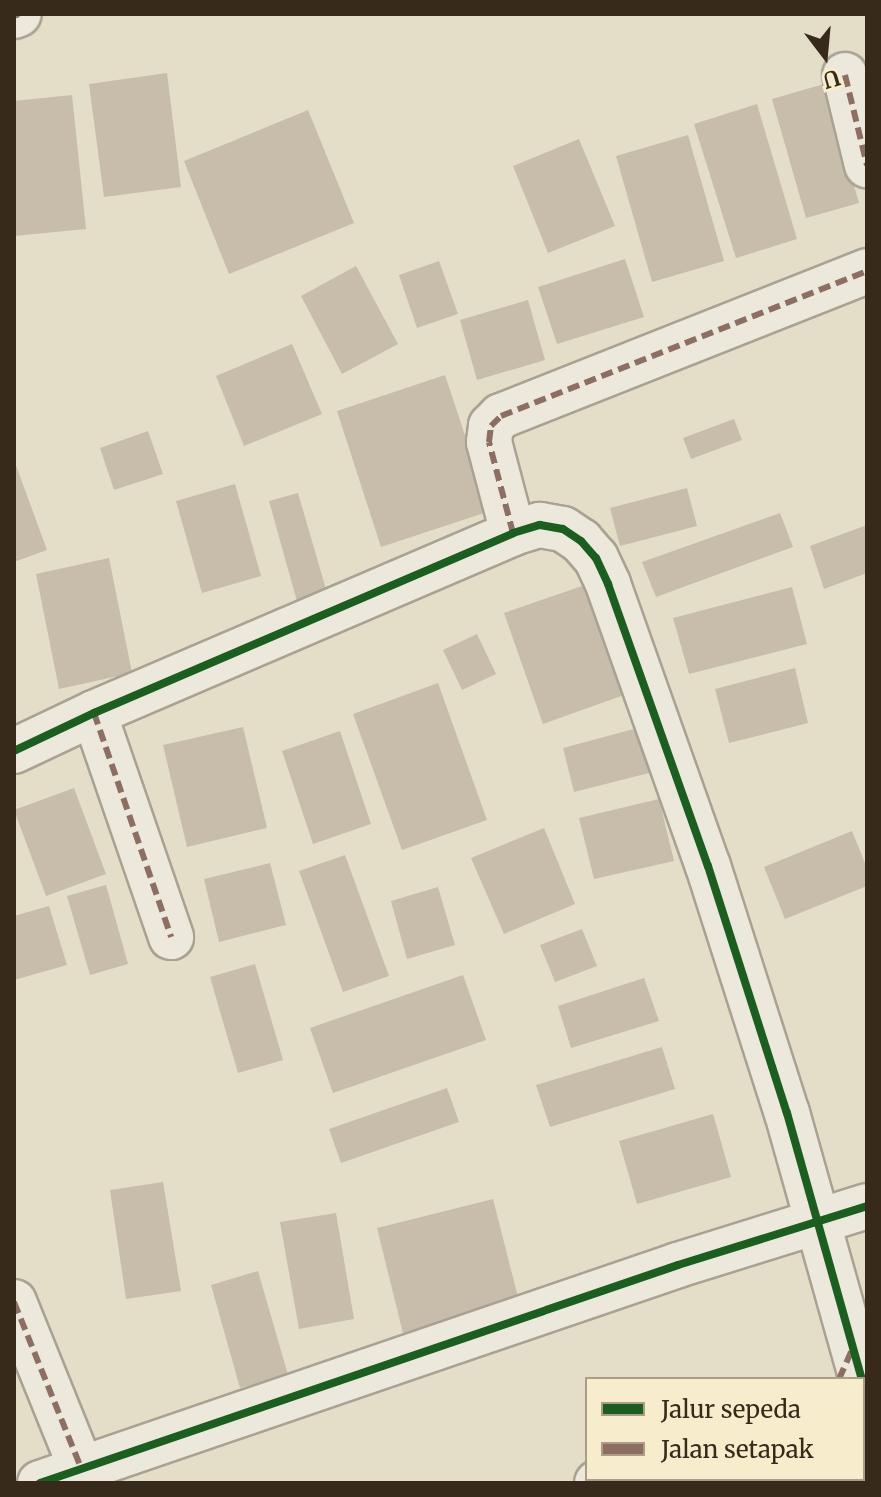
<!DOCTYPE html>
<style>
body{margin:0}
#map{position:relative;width:881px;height:1497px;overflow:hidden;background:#e4dec9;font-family:Merriweather,serif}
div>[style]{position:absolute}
.building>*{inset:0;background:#c8bcaa}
.roads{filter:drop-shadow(2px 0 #a9a293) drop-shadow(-2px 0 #a9a293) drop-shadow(0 2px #a9a293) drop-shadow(0 -2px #a9a293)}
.minor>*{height:44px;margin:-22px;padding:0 22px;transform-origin:22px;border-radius:22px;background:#ece8db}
.quiet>*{height:6px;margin-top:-3px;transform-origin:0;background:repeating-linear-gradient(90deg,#8d6e63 0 12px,transparent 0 18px)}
.cycleway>*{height:8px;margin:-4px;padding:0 4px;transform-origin:4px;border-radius:4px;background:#1b5e20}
span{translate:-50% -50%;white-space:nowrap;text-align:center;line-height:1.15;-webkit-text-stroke:8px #f7edcd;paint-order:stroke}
.frame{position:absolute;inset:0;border:16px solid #372a1b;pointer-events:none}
.legend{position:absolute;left:585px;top:1377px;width:280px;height:104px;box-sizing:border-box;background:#f7edcd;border:2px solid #aa9f86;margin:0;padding:10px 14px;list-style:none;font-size:24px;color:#372a1b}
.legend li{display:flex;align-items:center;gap:16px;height:40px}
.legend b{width:40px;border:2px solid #aa9f86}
.north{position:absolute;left:785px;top:16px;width:80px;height:80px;-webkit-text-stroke:6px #f7edcd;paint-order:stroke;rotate:164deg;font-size:22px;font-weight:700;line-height:32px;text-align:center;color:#372a1b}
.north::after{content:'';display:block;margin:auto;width:28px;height:36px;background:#372a1b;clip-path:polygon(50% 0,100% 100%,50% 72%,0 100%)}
</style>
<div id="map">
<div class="building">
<i style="clip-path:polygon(167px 73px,181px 187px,104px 197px,89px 84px)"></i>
<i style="clip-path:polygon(824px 84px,859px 203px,806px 218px,772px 99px)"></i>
<i style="clip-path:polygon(72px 95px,86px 229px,14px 236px,14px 101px)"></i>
<i style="clip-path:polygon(757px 104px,797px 239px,736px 258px,694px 124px)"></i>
<i style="clip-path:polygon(308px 110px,354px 223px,229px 274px,184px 161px)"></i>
<i style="clip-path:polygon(688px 135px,724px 261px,652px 282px,616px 156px)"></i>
<i style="clip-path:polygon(579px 139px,615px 226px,548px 253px,513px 166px)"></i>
<i style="clip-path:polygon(625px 259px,644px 317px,557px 344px,538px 287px)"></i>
<i style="clip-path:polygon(439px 261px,458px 314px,417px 328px,399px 275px)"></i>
<i style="clip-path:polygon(356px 266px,398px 344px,342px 374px,301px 296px)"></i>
<i style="clip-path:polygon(528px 300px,545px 360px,477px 380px,460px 320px)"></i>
<i style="clip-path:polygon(292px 344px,322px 414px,244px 446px,216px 376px)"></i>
<i style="clip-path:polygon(445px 375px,490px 511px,381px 547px,337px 411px)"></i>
<i style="clip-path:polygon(734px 419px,742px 440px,691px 459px,683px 438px)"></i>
<i style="clip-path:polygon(148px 431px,163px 474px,114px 490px,100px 448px)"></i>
<i style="clip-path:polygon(14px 460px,47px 550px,14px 562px)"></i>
<i style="clip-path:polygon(235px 484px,261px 576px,202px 593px,176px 501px)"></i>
<i style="clip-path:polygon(687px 488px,697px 526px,620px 546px,610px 508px)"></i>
<i style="clip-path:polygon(298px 493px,328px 596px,298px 605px,269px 501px)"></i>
<i style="clip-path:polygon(780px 513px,793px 547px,656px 597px,642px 562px)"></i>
<i style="clip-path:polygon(867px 525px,867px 573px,824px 589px,810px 546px)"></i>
<i style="clip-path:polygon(109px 558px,132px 673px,59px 689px,36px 574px)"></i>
<i style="clip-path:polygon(585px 585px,624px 695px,543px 724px,504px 613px)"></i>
<i style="clip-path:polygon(792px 587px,807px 644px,689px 674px,673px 618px)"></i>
<i style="clip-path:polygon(477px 634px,496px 674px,462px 690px,443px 650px)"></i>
<i style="clip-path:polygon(795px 668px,808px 723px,729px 743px,715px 689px)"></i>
<i style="clip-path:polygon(438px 683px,487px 820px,402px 850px,353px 714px)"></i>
<i style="clip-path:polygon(645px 726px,657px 771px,574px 792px,563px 748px)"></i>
<i style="clip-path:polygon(243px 727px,267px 828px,187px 847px,163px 745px)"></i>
<i style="clip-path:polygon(340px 731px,371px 824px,313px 844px,282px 751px)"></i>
<i style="clip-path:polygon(74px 788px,106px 874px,46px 896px,14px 810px)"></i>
<i style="clip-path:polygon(659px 799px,674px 861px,594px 879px,579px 818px)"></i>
<i style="clip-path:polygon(544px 828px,575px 904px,504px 934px,471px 858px)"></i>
<i style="clip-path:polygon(852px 831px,867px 868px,867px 886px,785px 919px,764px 867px)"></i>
<i style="clip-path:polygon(345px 855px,389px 976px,343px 992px,299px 871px)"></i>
<i style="clip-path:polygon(270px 863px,286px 925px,219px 942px,204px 879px)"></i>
<i style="clip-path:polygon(106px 885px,128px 964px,90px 975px,67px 896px)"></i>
<i style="clip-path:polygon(438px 887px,455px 945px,407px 959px,391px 901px)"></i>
<i style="clip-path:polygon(49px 906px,67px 965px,14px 980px,14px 916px)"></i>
<i style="clip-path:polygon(582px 929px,597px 966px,555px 982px,540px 945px)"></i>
<i style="clip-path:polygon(255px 964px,283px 1060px,238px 1073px,210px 977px)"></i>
<i style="clip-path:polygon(463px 975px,486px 1040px,333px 1093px,310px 1028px)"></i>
<i style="clip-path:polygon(644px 978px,659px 1021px,571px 1048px,558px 1006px)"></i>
<i style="clip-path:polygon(662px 1047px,675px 1089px,550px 1127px,536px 1085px)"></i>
<i style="clip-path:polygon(447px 1088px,459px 1122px,341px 1163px,329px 1129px)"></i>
<i style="clip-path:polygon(713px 1114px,731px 1177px,637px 1204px,619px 1141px)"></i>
<i style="clip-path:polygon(163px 1182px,181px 1291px,126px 1299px,110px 1190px)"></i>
<i style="clip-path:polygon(493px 1199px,520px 1305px,403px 1333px,377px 1228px)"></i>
<i style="clip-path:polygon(336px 1213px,354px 1319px,299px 1329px,280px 1222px)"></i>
<i style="clip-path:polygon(258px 1271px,288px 1375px,240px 1388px,211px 1285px)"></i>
</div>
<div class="roads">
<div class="minor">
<i style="left:14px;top:16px;width:5px;rotate:-22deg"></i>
<i style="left:845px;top:75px;width:93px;rotate:76.3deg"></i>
<i style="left:513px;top:533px;width:94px;rotate:-104.8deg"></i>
<i style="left:489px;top:442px;width:16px;rotate:-83deg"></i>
<i style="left:491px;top:426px;width:14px;rotate:-45deg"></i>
<i style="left:501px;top:416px;width:394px;rotate:-21.6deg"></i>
<i style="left:94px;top:713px;width:237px;rotate:71deg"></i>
<i style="left:14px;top:751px;width:89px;rotate:-25.4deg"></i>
<i style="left:94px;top:713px;width:456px;rotate:-23.2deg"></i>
<i style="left:513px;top:533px;width:28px;rotate:-17deg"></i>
<i style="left:540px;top:525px;width:23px;rotate:10deg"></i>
<i style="left:563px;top:529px;width:22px;rotate:34deg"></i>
<i style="left:581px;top:541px;width:23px;rotate:49deg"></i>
<i style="left:596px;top:558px;width:29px;rotate:65deg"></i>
<i style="left:608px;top:584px;width:299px;rotate:70.5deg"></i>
<i style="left:708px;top:866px;width:259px;rotate:72.3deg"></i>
<i style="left:787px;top:1113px;width:276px;rotate:74.3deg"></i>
<i style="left:14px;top:1302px;width:179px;rotate:68deg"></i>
<i style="left:40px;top:1483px;width:674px;rotate:-18.86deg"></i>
<i style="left:678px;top:1265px;width:198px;rotate:-17.3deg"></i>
<i style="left:597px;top:1483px;width:13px;rotate:-18deg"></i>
</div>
</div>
<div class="quiet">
<i style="left:14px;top:16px;width:5px;rotate:-22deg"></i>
<i style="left:845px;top:75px;width:93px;rotate:76.3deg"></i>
<i style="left:513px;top:533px;width:94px;rotate:-104.8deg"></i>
<i style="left:489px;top:442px;width:16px;rotate:-83deg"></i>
<i style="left:491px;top:426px;width:14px;rotate:-45deg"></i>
<i style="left:501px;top:416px;width:394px;rotate:-21.6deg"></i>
<i style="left:94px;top:713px;width:237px;rotate:71deg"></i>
<i style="left:14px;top:1302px;width:179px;rotate:68deg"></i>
<i style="left:839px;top:1379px;width:32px;rotate:-66deg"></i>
<i style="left:597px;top:1483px;width:13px;rotate:-18deg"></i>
</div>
<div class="cycleway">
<i style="left:14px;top:751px;width:89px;rotate:-25.4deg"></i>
<i style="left:94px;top:713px;width:456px;rotate:-23.2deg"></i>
<i style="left:513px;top:533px;width:28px;rotate:-17deg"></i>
<i style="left:540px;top:525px;width:23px;rotate:10deg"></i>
<i style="left:563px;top:529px;width:22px;rotate:34deg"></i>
<i style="left:581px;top:541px;width:23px;rotate:49deg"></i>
<i style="left:596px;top:558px;width:29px;rotate:65deg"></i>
<i style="left:608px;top:584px;width:299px;rotate:70.5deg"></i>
<i style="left:708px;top:866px;width:259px;rotate:72.3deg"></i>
<i style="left:787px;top:1113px;width:276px;rotate:74.3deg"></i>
<i style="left:40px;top:1483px;width:674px;rotate:-18.86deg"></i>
<i style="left:678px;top:1265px;width:198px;rotate:-17.3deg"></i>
</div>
<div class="frame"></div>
<ul class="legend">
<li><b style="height:10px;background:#1b5e20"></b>Jalur sepeda</li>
<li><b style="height:10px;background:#8d6e63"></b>Jalan setapak</li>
</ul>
<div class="north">U</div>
</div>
